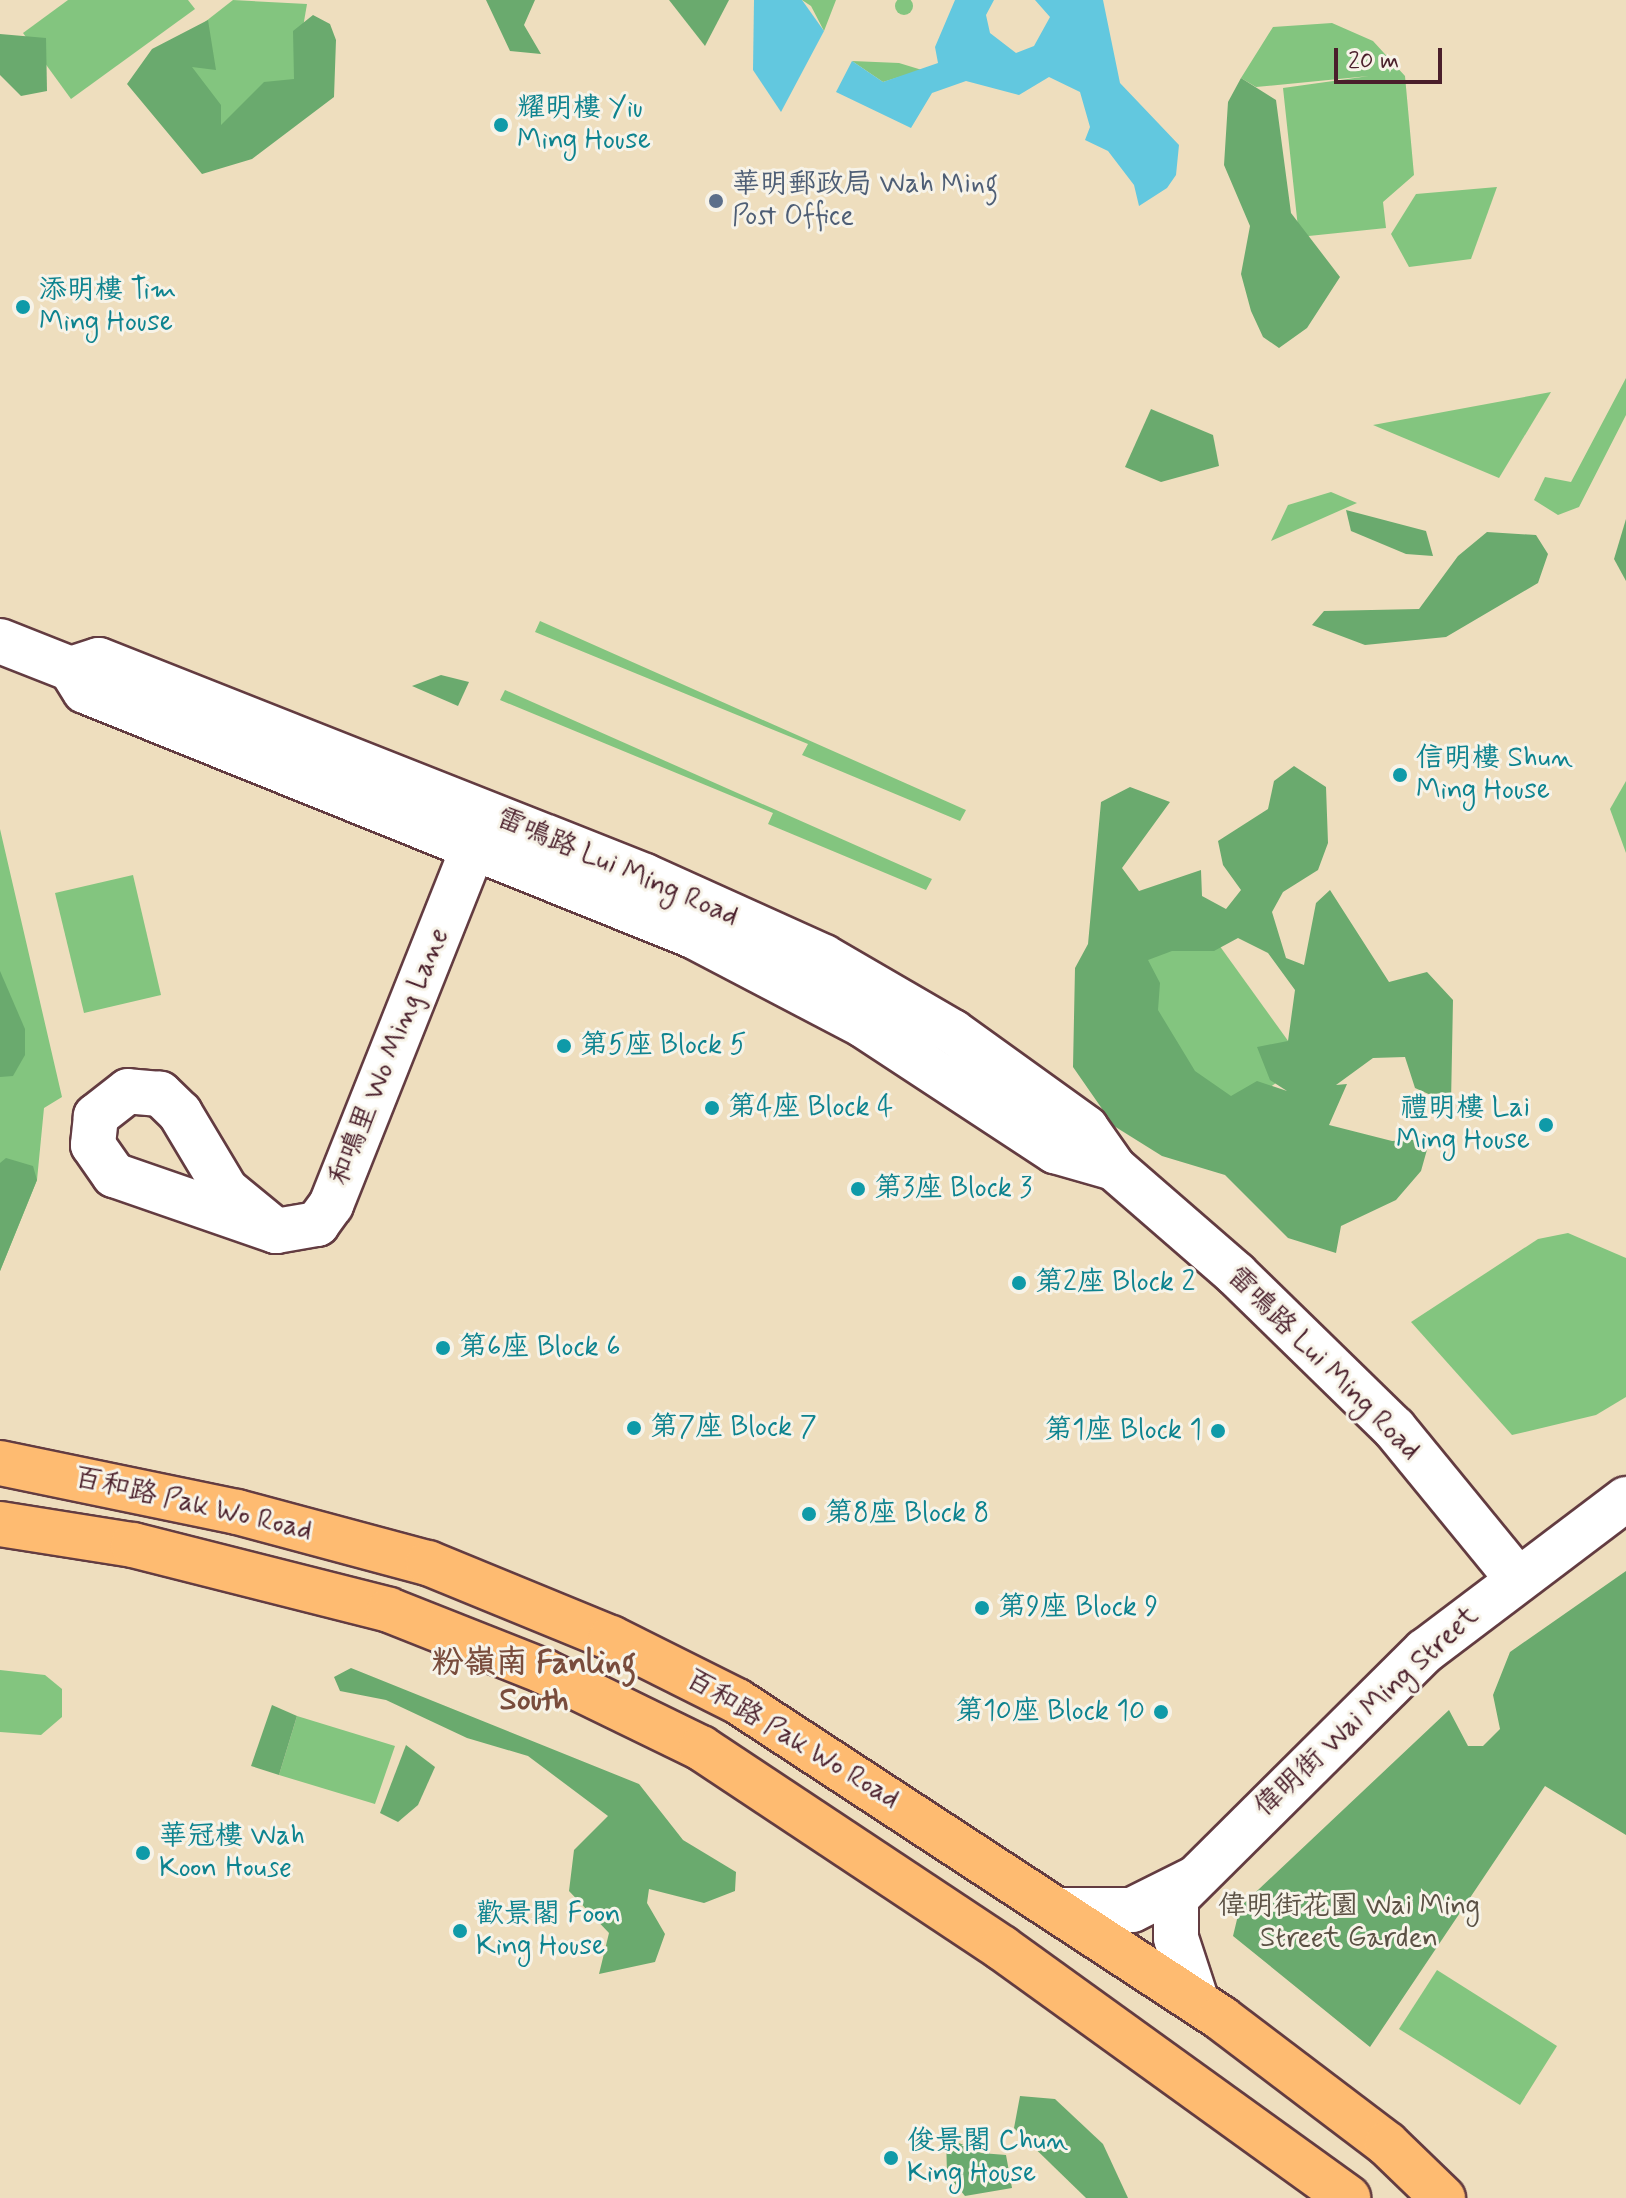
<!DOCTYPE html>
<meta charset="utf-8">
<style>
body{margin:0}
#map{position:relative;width:1626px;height:2198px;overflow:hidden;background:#eedebe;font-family:Mynerve,"LXGW WenKai TC",sans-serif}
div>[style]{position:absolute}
.green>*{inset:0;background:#83c57f}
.round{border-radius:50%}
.forest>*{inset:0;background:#6aaa6e}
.water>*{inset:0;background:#62c8df}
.roads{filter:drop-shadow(2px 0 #633c41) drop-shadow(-2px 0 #633c41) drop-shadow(0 2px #633c41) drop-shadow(0 -2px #633c41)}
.minor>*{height:44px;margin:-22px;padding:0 22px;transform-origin:22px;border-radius:22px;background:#fff}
.major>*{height:44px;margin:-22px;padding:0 22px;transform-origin:22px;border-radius:22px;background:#febb71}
.dots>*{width:22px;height:22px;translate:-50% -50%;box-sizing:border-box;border:4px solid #f7f3e8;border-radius:50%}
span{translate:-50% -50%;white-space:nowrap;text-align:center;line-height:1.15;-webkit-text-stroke:6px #f7f3e8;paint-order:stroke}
.culture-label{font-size:28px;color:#0d838f}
.left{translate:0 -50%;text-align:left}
.right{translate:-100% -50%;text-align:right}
.service-label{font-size:28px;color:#4e5e75}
.street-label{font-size:28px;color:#4a1f2b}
.park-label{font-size:28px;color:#5b5144}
.quarter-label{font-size:32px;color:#794c3c;font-weight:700}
.scale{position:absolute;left:1334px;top:48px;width:108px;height:36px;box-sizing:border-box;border:4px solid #4a1f2b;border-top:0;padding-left:10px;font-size:24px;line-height:28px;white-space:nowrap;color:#4a1f2b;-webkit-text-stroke:6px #f7f3e8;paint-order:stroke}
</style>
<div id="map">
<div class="green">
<i class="round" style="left:895px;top:-3px;width:18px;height:18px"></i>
<i style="clip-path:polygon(68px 0,188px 0,195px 9px,71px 99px,23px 33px)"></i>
<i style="clip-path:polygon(233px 0,307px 4px,294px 80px,223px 130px,164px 54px)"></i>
<i style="clip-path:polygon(802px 0,836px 0,824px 31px,811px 6px)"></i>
<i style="clip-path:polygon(1332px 23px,1373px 41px,1405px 76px,1414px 175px,1383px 202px,1386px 228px,1299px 237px,1283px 88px,1369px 76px,1256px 87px,1241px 78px,1273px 27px)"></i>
<i style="clip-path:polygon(852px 61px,899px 63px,922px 70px,883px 82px)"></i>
<i style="clip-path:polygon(1497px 187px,1471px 259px,1409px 267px,1391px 234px,1416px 194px)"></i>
<i style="clip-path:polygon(1626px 378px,1626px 415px,1579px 507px,1558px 515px,1534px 500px,1545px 477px,1571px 482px)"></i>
<i style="clip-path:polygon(1551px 392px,1499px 478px,1373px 425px)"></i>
<i style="clip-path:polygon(1331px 492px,1357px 503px,1271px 541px,1288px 505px)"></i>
<i style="clip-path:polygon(540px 621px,966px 810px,960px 821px,802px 755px,808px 744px,535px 632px)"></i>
<i style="clip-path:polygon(505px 690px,932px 879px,926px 890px,768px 824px,773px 813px,500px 700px)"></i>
<i style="clip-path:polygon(1626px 781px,1626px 853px,1610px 809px)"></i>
<i style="clip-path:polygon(0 829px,62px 1097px,44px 1108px,37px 1180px,0 1271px)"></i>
<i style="clip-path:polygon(133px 875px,161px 995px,84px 1013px,55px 893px)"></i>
<i style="clip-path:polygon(1201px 920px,1304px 1063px,1221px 1122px,1118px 980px)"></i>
<i style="clip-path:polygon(1568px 1233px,1626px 1258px,1626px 1397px,1596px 1415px,1512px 1435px,1411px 1322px,1538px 1239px)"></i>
<i style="clip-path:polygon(0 1670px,45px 1675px,62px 1689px,62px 1717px,41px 1735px,0 1732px)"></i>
<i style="clip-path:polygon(297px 1716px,395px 1746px,375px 1804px,279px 1775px)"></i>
<i style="clip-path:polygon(1437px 1970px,1557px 2046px,1520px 2105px,1399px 2029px)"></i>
</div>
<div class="forest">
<i style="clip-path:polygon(486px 0,535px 0,524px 25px,541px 54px,510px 51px)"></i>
<i style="clip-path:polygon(669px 0,729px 0,705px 46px)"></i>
<i style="clip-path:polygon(313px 15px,330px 24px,336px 40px,334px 97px,252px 159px,202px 174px,127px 84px,152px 49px,208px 20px,216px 70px,192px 67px,221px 105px,221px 125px,264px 82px,294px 79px,293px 31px)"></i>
<i style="clip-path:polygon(0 34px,46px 38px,47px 91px,21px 96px,0 75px)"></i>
<i style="clip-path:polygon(1241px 78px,1276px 100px,1291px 213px,1340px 277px,1307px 328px,1279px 348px,1263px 337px,1251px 311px,1241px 274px,1250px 226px,1224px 165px,1228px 102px)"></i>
<i style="clip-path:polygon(1151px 409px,1213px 435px,1219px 466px,1161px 482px,1125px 467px)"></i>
<i style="clip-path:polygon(1346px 510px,1426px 531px,1433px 556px,1406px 554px,1351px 531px)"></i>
<i style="clip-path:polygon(1626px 519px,1626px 581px,1614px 559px)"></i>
<i style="clip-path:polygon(1487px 532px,1536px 535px,1548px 554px,1538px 583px,1446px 637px,1365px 645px,1312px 625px,1324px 611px,1419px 609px,1458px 556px)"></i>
<i style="clip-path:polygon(441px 675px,469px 682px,458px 706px,412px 686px)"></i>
<i style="clip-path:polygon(evenodd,1294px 766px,1326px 787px,1328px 843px,1318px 870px,1283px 892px,1272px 912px,1286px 958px,1304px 965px,1316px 903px,1330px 890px,1389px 982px,1427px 972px,1453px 1000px,1451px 1104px,1415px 1088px,1405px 1057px,1373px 1058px,1336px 1085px,1347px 1084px,1329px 1125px,1392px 1141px,1430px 1139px,1421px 1171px,1396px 1200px,1341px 1226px,1336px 1253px,1288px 1238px,1225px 1175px,1162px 1156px,1114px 1126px,1073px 1067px,1075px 968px,1088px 944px,1101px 802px,1130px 787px,1170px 802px,1122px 868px,1139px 891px,1201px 870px,1202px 896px,1226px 909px,1241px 890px,1223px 865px,1218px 841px,1268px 809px,1274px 781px,1294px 766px,1238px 938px,1268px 953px,1295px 990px,1288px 1041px,1257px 1047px,1270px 1080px,1287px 1091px,1257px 1081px,1231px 1096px,1195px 1071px,1158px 1010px,1160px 983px,1148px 960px,1172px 951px,1214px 951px,1238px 938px)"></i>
<i style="clip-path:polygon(0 971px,25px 1029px,25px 1055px,13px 1076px,0 1077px)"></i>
<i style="clip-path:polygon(6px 1158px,33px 1166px,37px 1180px,0 1271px,0 1163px)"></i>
<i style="clip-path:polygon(1626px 1571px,1626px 1835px,1545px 1786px,1370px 2047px,1233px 1936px,1240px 1907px,1449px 1710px,1468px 1746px,1483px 1746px,1500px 1729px,1493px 1695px,1510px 1652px)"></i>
<i style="clip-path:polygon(351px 1668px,639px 1784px,683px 1840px,736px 1872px,735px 1891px,704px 1903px,649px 1889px,647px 1903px,665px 1934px,655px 1962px,599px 1974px,609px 1933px,569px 1891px,574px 1850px,608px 1816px,528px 1756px,467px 1738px,386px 1700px,340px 1691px,334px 1677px)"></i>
<i style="clip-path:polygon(272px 1705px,297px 1716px,279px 1775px,251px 1766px)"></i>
<i style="clip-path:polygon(406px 1745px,435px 1767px,418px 1805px,398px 1822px,380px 1813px)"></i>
<i style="clip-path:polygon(1020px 2096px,1055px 2099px,1103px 2144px,1128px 2198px,1086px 2198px,1014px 2128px)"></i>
<i style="clip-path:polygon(946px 2137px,981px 2153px,1006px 2155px,1012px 2188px,965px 2196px,947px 2174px)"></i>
</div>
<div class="water">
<i style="clip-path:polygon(754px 0,802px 0,824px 31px,781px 112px,753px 70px)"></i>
<i style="clip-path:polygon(955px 0,994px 0,986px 15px,990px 33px,1016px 53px,1034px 46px,1050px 17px,1035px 0,1103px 0,1120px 83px,1179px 145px,1176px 175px,1167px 188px,1139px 206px,1134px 185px,1108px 151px,1085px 140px,1090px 127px,1080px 92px,1049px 77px,1019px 95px,966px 81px,932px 93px,911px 128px,836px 92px,852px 61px,883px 82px,938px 63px,935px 47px)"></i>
</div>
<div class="roads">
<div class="minor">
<i style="left:0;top:641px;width:76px;rotate:21.5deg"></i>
<i style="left:71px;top:669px;width:26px;rotate:58deg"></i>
<i style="left:85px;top:691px;width:656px;rotate:21.95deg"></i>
<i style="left:693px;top:936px;width:192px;rotate:27.6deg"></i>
<i style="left:863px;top:1025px;width:230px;rotate:33.3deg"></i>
<i style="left:1055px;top:1151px;width:61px;rotate:16.1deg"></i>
<i style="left:71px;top:669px;width:29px;rotate:-18deg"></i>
<i style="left:99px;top:660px;width:587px;rotate:21.58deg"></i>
<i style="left:645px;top:876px;width:196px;rotate:24.3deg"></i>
<i style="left:824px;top:957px;width:149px;rotate:30.2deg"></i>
<i style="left:953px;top:1032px;width:164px;rotate:35.8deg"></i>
<i style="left:1086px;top:1128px;width:49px;rotate:55deg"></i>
<i style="left:1114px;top:1168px;width:162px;rotate:41deg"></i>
<i style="left:1236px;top:1274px;width:221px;rotate:44.3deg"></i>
<i style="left:1394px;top:1428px;width:191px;rotate:50.7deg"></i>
<i style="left:276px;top:1231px;width:65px;rotate:-140.6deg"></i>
<i style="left:226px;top:1190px;width:90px;rotate:-120.9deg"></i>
<i style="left:180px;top:1113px;width:28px;rotate:-136deg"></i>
<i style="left:160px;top:1094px;width:32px;rotate:-175deg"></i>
<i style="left:128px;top:1091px;width:41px;rotate:142deg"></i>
<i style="left:96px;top:1116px;width:29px;rotate:96deg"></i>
<i style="left:93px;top:1145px;width:37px;rotate:55deg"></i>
<i style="left:114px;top:1175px;width:171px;rotate:19.1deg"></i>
<i style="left:276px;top:1231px;width:42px;rotate:-9.7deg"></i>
<i style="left:317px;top:1224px;width:24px;rotate:-54deg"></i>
<i style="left:331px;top:1205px;width:384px;rotate:-68.3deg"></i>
<i style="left:1062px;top:1910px;width:70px"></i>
<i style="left:1132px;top:1910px;width:69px;rotate:-26.6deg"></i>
<i style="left:1197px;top:2002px;width:67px;rotate:-108.2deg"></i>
<i style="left:1176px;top:1938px;width:40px;rotate:-90deg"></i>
<i style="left:1176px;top:1898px;width:351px;rotate:-44.8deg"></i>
<i style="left:1425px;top:1651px;width:252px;rotate:-37.1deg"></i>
</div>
<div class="major">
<i style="left:0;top:1463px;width:242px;rotate:11.7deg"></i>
<i style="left:237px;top:1512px;width:198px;rotate:15deg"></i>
<i style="left:428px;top:1563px;width:198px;rotate:22.3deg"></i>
<i style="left:611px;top:1638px;width:141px;rotate:26.6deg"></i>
<i style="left:737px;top:1701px;width:579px;rotate:33.22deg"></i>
<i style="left:1221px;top:2018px;width:208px;rotate:37.2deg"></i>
<i style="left:1387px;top:2144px;width:78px;rotate:44deg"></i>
<i style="left:0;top:1524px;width:135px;rotate:9deg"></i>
<i style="left:133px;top:1545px;width:264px;rotate:14.2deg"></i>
<i style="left:389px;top:1610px;width:166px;rotate:21.6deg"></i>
<i style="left:543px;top:1671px;width:176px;rotate:26deg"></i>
<i style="left:701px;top:1748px;width:361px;rotate:33.6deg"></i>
<i style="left:1002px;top:1948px;width:427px;rotate:35.8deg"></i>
</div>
</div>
<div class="dots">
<i style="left:501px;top:125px;background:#0f9aa8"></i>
<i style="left:716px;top:201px;background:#5c6f8a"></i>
<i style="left:23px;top:307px;background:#0f9aa8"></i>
<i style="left:1400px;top:775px;background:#0f9aa8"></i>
<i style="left:564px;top:1046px;background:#0f9aa8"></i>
<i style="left:712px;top:1108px;background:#0f9aa8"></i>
<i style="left:1546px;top:1125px;background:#0f9aa8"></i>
<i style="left:858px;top:1189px;background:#0f9aa8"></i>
<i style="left:1019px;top:1283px;background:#0f9aa8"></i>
<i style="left:443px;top:1348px;background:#0f9aa8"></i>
<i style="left:634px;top:1428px;background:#0f9aa8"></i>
<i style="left:1218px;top:1431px;background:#0f9aa8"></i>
<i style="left:809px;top:1514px;background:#0f9aa8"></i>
<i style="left:982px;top:1608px;background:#0f9aa8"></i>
<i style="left:1161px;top:1712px;background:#0f9aa8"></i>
<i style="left:143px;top:1853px;background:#0f9aa8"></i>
<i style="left:460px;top:1931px;background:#0f9aa8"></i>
<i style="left:891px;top:2158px;background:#0f9aa8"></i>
</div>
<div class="culture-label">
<span class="left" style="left:517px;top:125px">耀明樓 Yiu<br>Ming House</span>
<span class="left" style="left:39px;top:307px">添明樓 Tim<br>Ming House</span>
<span class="left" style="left:1416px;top:775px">信明樓 Shun<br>Ming House</span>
<span class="left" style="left:580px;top:1046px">第5座 Block 5</span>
<span class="left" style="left:728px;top:1108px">第4座 Block 4</span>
<span class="right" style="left:1530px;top:1125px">禮明樓 Lai<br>Ming House</span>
<span class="left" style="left:874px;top:1189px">第3座 Block 3</span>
<span class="left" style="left:1035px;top:1283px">第2座 Block 2</span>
<span class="left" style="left:459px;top:1348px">第6座 Block 6</span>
<span class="left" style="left:650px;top:1428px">第7座 Block 7</span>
<span class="right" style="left:1202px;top:1431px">第1座 Block 1</span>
<span class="left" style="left:825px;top:1514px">第8座 Block 8</span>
<span class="left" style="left:998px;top:1608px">第9座 Block 9</span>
<span class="right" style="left:1145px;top:1712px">第10座 Block 10</span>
<span class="left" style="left:159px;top:1853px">華冠樓 Wah<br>Koon House</span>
<span class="left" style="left:476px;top:1931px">歡景閣 Foon<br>King House</span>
<span class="left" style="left:907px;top:2158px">俊景閣 Chun<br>King House</span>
</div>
<div class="service-label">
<span class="left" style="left:732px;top:201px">華明郵政局 Wah Ming<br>Post Office</span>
</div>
<div class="street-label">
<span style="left:617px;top:868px;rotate:23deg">雷鳴路 Lui Ming Road</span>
<span style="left:390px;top:1057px;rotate:-68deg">和鳴里 Wo Ming Lane</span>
<span style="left:1323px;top:1364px;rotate:45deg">雷鳴路 Lui Ming Road</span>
<span style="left:193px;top:1505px;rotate:13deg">百和路 Pak Wo Road</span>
<span style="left:1367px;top:1712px;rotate:-43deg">偉明街 Wai Ming Street</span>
<span style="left:792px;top:1740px;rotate:31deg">百和路 Pak Wo Road</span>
</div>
<div class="park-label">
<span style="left:1349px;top:1923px">偉明街花園 Wai Ming<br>Street Garden</span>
</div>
<div class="quarter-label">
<span style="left:534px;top:1682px">粉嶺南 Fanling<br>South</span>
</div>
<div class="scale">20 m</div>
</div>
